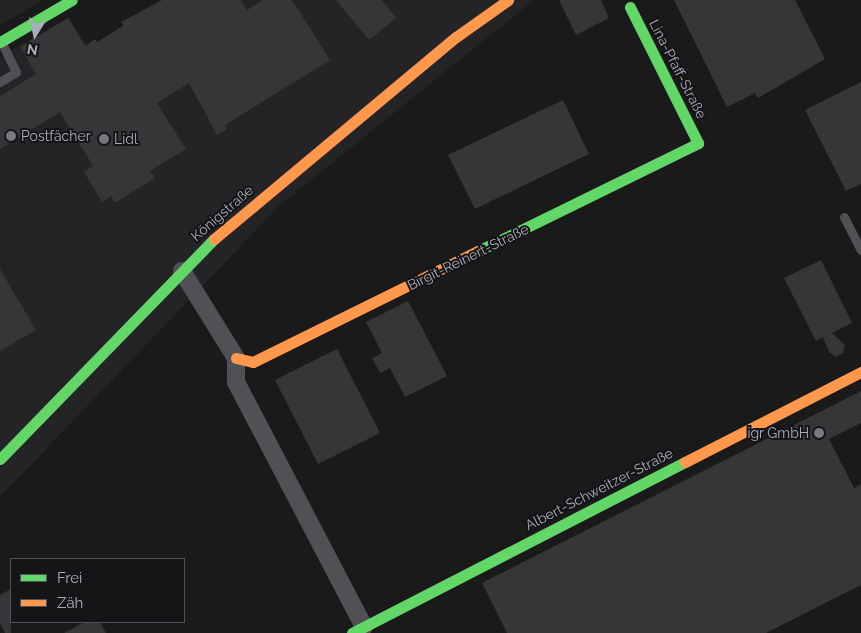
<!DOCTYPE html>
<meta charset="utf-8">
<style>
body{margin:0}
#map{position:relative;width:861px;height:633px;overflow:hidden;background:#1a1a1b;font-family:Raleway,sans-serif}
div>[style]{position:absolute}
.built>*{inset:0;background:#242427}
.building>*{inset:0;background:#363638}
.lane>*{height:9px;margin:-4.5px;padding:0 4.5px;transform-origin:4.5px;border-radius:4.5px;background:#505055}
.street>*{height:18px;margin:-9px;padding:0 9px;transform-origin:9px;border-radius:9px;background:#505055}
.fast>*{height:11px;margin:-5.5px;padding:0 5.5px;transform-origin:5.5px;border-radius:5.5px;background:#63d668}
.slow>*{height:11px;margin:-5.5px;padding:0 5.5px;transform-origin:5.5px;border-radius:5.5px;background:#ff974d}
.dots>*{width:14px;height:14px;translate:-50% -50%;box-sizing:border-box;border:2px solid #151417;border-radius:50%}
span{translate:-50% -50%;white-space:nowrap;text-align:center;line-height:1.15;-webkit-text-stroke:4px #151417;paint-order:stroke}
.street-label{font-size:14px;color:#acacbb}
.poi-label{font-size:14px;color:#acacbb}
.left{translate:0 -50%;text-align:left}
.right{translate:-100% -50%;text-align:right}
.legend{position:absolute;left:10px;top:558px;width:175px;height:65px;box-sizing:border-box;background:#151417;border:1px solid #515159;margin:0;padding:6px 9px;list-style:none;font-size:15px;color:#acacbb}
.legend li{display:flex;align-items:center;gap:10px;height:25px}
.legend b{width:25px;border:1px solid #515159}
.north{position:absolute;left:10px;top:10px;width:50px;height:50px;-webkit-text-stroke:4px #151417;paint-order:stroke;rotate:190deg;font-size:14px;font-weight:700;line-height:20px;text-align:center;color:#acacbb}
.north::after{content:'';display:block;margin:auto;width:18px;height:22px;background:#acacbb;clip-path:polygon(50% 0,100% 100%,50% 72%,0 100%)}
</style>
<div id="map">
<div class="built">
<i style="clip-path:polygon(0 0,43px 0,0 25px)"></i>
<i style="clip-path:polygon(235px 0,534px 0,280px 205px,0 497px,0 57px,69px 17px,107px 78px)"></i>
</div>
<div class="building">
<i style="clip-path:polygon(162px 0,241px 0,247px 10px,263px 0,292px 0,330px 60px,225px 125px,227px 129px,217px 135px,189px 83px,157px 103px,186px 149px,150px 171px,155px 178px,115px 203px,111px 196px,102px 202px,84px 172px,93px 166px,60px 112px,0 149px,0 96px,36px 74px,20px 47px,68px 18px,85px 46px,95px 39px,97px 42px,123px 26px,121px 22px)"></i>
<i style="clip-path:polygon(336px 0,382px 0,396px 18px,369px 40px)"></i>
<i style="clip-path:polygon(559px 0,601px 0,609px 18px,576px 35px)"></i>
<i style="clip-path:polygon(674px 0,795px 0,825px 59px,758px 98px,755px 93px,727px 107px)"></i>
<i style="clip-path:polygon(861px 82px,861px 184px,846px 191px,805px 110px)"></i>
<i style="clip-path:polygon(563px 100px,589px 154px,475px 209px,448px 155px)"></i>
<i style="clip-path:polygon(821px 260px,852px 323px,832px 333px,845px 345px,843px 353px,836px 357px,829px 352px,823px 337px,816px 341px,784px 278px)"></i>
<i style="clip-path:polygon(0 269px,36px 330px,0 351px)"></i>
<i style="clip-path:polygon(408px 301px,447px 376px,405px 397px,390px 368px,380px 373px,372px 358px,382px 353px,366px 322px)"></i>
<i style="clip-path:polygon(337px 349px,380px 433px,318px 464px,275px 380px)"></i>
<i style="clip-path:polygon(861px 391px,861px 423px,829px 439px,854px 488px,861px 484px,861px 585px,766px 633px,507px 633px,482px 583px)"></i>
<i style="clip-path:polygon(11px 589px,11px 633px,5px 633px,0 623px,0 595px)"></i>
<i style="clip-path:polygon(85px 622px,100px 622px,106px 633px,64px 633px)"></i>
</div>
<div class="lane">
<i style="left:0;top:82px;width:19px;rotate:-32deg"></i>
<i style="left:16px;top:72px;width:34px;rotate:-116deg"></i>
<i style="left:844px;top:217px;width:37px;rotate:63deg"></i>
</div>
<div class="street">
<i style="left:182px;top:271px;width:102px;rotate:58.2deg"></i>
<i style="left:236px;top:358px;width:24px;rotate:90deg"></i>
<i style="left:236px;top:382px;width:276px;rotate:62.4deg"></i>
</div>
<div class="fast">
<i style="left:0;top:42px;width:83px;rotate:-30.3deg"></i>
<i style="left:480px;top:250px;width:243px;rotate:-26.1deg"></i>
<i style="left:698px;top:143px;width:152px;rotate:-116.6deg"></i>
<i style="left:0;top:459px;width:307px;rotate:-45.8deg"></i>
<i style="left:352px;top:633px;width:374px;rotate:-27.2deg"></i>
</div>
<div class="slow">
<i style="left:214px;top:239px;width:315px;rotate:-39.9deg"></i>
<i style="left:456px;top:37px;width:64px;rotate:-35.4deg"></i>
<i style="left:236px;top:358px;width:17px;rotate:13deg"></i>
<i style="left:253px;top:362px;width:253px;rotate:-26.3deg"></i>
<i style="left:685px;top:462px;width:198px;rotate:-27.1deg"></i>
</div>
<div class="dots">
<i style="left:11px;top:136px;background:#797983"></i>
<i style="left:104px;top:139px;background:#797983"></i>
<i style="left:819px;top:433px;background:#797983"></i>
</div>
<div class="street-label">
<span style="left:678px;top:69px;rotate:63deg">Lina-Pfaff-Straße</span>
<span style="left:222px;top:213px;rotate:-41deg">Königstraße</span>
<span style="left:468px;top:257px;rotate:-26deg">Birgit-Reinert-Straße</span>
<span style="left:599px;top:489px;rotate:-27deg">Albert-Schweitzer-Straße</span>
</div>
<div class="poi-label">
<span class="left" style="left:21px;top:136px">Postfächer</span>
<span class="left" style="left:114px;top:139px">Lidl</span>
<span class="right" style="left:809px;top:433px">igr GmbH</span>
</div>
<ul class="legend">
<li><b style="height:6px;background:#63d668"></b>Frei</li>
<li><b style="height:6px;background:#ff974d"></b>Zäh</li>
</ul>
<div class="north">N</div>
</div>
